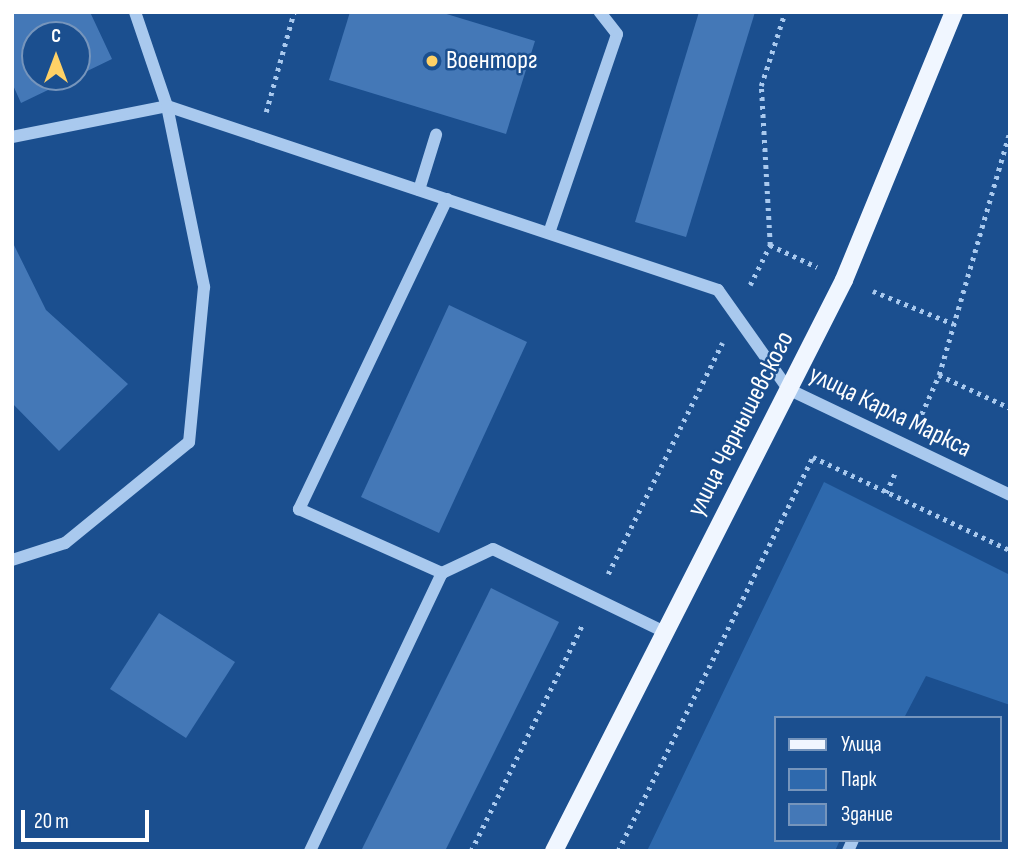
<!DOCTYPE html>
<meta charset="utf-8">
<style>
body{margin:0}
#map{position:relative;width:1022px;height:863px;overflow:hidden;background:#1b4f8f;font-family:"Sofia Sans Condensed",sans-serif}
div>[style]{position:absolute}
.green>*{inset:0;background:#2e69ad}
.building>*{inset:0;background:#4478b7}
.path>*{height:4.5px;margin-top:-2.25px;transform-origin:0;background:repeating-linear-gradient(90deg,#a9c9ee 0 3.5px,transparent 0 8.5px)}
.minor>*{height:12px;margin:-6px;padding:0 6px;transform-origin:6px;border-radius:6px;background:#a9c9ee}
.major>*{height:18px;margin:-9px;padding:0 9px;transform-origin:9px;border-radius:9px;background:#f0f6ff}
.dots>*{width:19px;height:19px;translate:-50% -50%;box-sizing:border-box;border:4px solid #1b4f8f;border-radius:50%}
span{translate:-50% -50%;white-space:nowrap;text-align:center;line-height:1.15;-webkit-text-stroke:5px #1b4f8f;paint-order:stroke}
.poi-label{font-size:26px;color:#fff}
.left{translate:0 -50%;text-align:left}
.street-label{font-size:26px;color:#fff}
.frame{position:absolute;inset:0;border:14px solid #fff;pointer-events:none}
.legend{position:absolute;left:774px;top:716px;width:228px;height:126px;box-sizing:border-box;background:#1b4f8f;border:2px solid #7695bc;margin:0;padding:9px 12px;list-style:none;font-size:21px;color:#fff}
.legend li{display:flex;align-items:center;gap:14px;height:35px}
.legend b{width:35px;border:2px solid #7695bc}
.north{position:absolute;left:21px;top:21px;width:70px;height:70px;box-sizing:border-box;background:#1b4f8f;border:2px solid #7695bc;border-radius:50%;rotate:0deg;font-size:19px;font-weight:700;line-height:28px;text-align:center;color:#fff}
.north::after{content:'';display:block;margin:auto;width:24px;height:32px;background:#ffd166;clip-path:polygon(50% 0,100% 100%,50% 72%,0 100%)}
.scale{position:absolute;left:21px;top:810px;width:128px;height:32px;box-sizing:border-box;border:4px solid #fff;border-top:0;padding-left:9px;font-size:21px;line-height:24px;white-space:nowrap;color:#fff;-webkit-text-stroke:5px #1b4f8f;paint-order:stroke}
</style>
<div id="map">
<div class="green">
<i style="clip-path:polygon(824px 482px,1010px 575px,1010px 705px,926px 676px,904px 718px,775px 718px,775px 840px,840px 840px,835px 851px,647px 851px)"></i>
</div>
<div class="building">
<i style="clip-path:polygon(12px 12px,90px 12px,112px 59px,77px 76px,77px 35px,35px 35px,35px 77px,75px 77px,21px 103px,12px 83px)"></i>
<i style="clip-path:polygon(350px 12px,440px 12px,535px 41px,506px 134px,329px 80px)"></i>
<i style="clip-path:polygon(699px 12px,755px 12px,686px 237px,635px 222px)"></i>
<i style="clip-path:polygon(12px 241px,46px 310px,128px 384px,59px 451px,12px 403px)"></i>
<i style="clip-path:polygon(449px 305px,527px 342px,439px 533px,361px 497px)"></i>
<i style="clip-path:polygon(491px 588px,559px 622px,445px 851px,361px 851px)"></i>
<i style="clip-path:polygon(159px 613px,235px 662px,186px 738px,110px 689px)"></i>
</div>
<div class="path">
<i style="left:266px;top:112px;width:104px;rotate:-74.4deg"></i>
<i style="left:770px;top:245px;width:52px;rotate:25.1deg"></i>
<i style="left:750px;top:285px;width:45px;rotate:-63.4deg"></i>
<i style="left:770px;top:245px;width:159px;rotate:-93.2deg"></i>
<i style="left:761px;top:86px;width:78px;rotate:-72deg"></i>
<i style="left:873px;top:291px;width:87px;rotate:22.2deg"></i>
<i style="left:939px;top:375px;width:78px;rotate:24.9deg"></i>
<i style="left:918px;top:422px;width:51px;rotate:-65.9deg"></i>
<i style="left:939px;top:375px;width:254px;rotate:-73.8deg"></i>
<i style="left:886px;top:493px;width:24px;rotate:-66deg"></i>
<i style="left:608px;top:574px;width:258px;rotate:-63.7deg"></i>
<i style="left:471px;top:851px;width:254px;rotate:-63.8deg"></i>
<i style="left:618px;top:851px;width:440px;rotate:-63.7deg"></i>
<i style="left:813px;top:457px;width:218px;rotate:25.3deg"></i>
</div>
<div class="minor">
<i style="left:135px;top:12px;width:99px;rotate:71.2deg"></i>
<i style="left:167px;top:106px;width:581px;rotate:18.47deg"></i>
<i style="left:718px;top:290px;width:121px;rotate:54.7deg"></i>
<i style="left:788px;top:389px;width:246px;rotate:25.5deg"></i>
<i style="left:12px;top:137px;width:158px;rotate:-11.3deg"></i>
<i style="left:167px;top:106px;width:185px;rotate:78.4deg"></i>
<i style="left:204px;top:287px;width:156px;rotate:95.5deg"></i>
<i style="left:189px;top:442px;width:160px;rotate:140.8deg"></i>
<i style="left:65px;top:543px;width:56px;rotate:162.2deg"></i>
<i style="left:419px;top:190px;width:58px;rotate:-72.8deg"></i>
<i style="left:447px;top:199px;width:344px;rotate:115.5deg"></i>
<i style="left:299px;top:509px;width:157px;rotate:24.1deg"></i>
<i style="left:442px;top:573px;width:56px;rotate:-25.2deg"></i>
<i style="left:493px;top:549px;width:191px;rotate:25.8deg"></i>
<i style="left:549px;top:233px;width:210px;rotate:-71.1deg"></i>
<i style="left:617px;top:34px;width:28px;rotate:-128deg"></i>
<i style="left:310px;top:851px;width:308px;rotate:-64.6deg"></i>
<i style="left:848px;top:851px;width:12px;rotate:-66deg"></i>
</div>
<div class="major">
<i style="left:554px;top:851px;width:640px;rotate:-63.07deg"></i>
<i style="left:844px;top:280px;width:290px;rotate:-67.7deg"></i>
</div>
<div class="dots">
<i style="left:432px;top:61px;background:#ffd166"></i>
</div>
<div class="poi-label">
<span class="left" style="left:446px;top:61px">Военторг</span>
</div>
<div class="street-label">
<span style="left:890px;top:412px;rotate:26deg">улица Карла Маркса</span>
<span style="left:741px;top:424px;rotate:-63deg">улица Чернышевского</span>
</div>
<div class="frame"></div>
<ul class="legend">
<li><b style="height:9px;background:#f0f6ff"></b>Улица</li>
<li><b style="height:19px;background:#2e69ad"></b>Парк</li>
<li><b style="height:19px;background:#4478b7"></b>Здание</li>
</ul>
<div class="north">С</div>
<div class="scale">20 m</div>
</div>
